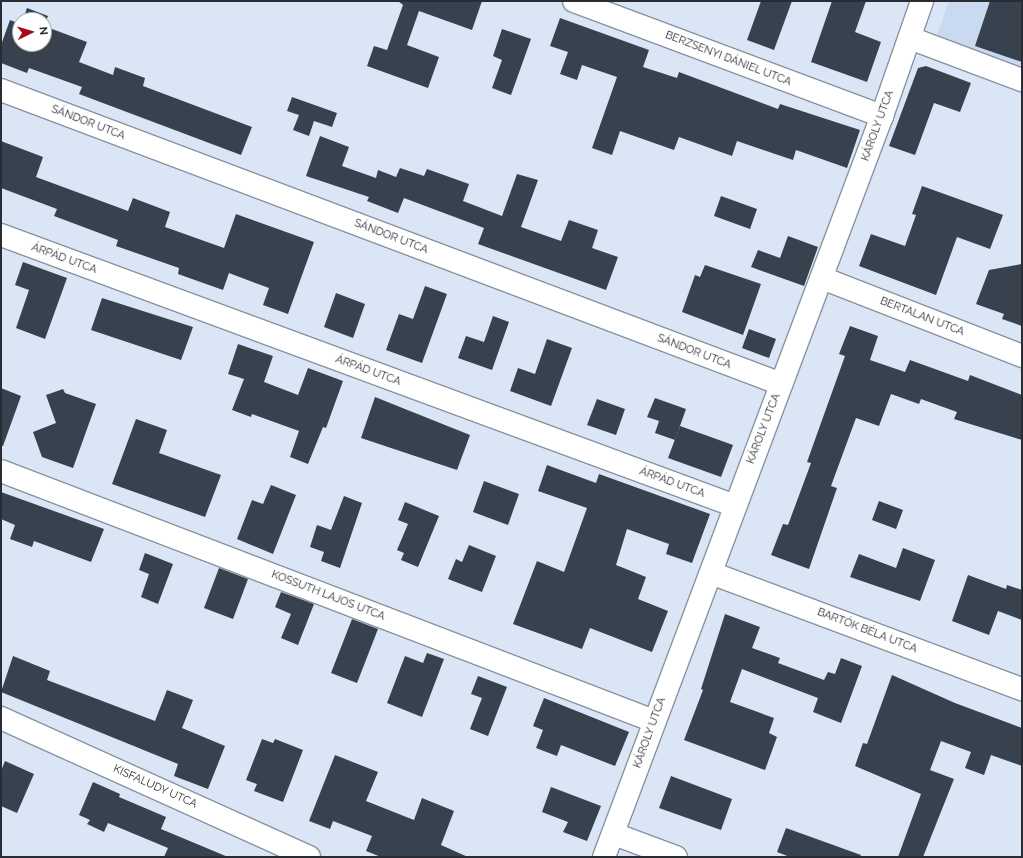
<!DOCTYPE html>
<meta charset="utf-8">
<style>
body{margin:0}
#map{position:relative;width:1023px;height:858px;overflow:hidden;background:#dae6f5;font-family:Raleway,sans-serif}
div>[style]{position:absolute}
.built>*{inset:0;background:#c9daf0}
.building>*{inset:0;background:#38414e}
.roads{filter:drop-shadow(1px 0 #8893a1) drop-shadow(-1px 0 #8893a1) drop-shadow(0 1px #8893a1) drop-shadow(0 -1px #8893a1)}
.street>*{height:22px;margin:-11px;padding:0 11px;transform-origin:11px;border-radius:11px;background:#fff}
span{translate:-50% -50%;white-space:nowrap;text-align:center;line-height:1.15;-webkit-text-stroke:4px #fff;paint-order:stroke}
.street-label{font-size:11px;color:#292d33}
.frame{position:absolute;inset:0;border:2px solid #292d33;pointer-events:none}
.north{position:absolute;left:12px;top:12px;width:40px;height:40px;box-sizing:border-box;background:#fff;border:1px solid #a9abad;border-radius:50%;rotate:85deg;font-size:11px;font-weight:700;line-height:16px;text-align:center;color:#292d33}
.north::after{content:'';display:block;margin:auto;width:14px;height:18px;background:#a40b1a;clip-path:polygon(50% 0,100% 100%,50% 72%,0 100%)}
</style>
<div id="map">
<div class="built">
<i style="clip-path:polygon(949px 1px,1022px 1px,1022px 71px,937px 35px)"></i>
</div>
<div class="building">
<i style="clip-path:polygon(398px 1px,482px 1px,472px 30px,419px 11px,407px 45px,439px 57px,428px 88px,367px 66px,374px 46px,387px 50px,403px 5px)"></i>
<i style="clip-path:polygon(761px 1px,792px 1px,774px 50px,747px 40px)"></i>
<i style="clip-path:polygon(832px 1px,866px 1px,855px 32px,881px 42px,867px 82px,811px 62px)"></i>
<i style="clip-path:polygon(990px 1px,1022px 1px,1022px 62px,975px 46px)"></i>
<i style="clip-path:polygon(27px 8px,48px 16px,44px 26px,87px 42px,79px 62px,113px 75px,115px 67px,145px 78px,143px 86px,252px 127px,241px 155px,79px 94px,82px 87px,29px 68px,27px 73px,1px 63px,1px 45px,10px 20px,20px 24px,20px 44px,44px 44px,44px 20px,23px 20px)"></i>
<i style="clip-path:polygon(560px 18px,649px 50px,643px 67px,677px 78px,679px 72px,778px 109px,780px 104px,860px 130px,847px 168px,796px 150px,793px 160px,737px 141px,732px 156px,679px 137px,674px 150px,620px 131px,612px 155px,592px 148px,617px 77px,582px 65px,577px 80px,560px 74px,568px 52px,550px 46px)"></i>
<i style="clip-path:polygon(502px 29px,531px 39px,511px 95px,492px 88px,502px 60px,493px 56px)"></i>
<i style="clip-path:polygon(926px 66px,971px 83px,960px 112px,934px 103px,915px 155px,889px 146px,918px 68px)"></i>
<i style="clip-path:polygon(292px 97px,337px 113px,332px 127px,314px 121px,309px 136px,293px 130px,299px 115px,287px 111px)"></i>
<i style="clip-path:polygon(320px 136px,349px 147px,342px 166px,376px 178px,378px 170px,396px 177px,400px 168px,424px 176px,427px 169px,469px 184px,463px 201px,502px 216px,517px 174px,538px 180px,521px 227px,561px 241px,569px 220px,598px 230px,592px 248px,618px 257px,606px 290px,478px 244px,484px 228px,404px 198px,398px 213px,367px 201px,369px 197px,306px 176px)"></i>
<i style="clip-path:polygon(1px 141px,43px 157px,36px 177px,128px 211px,133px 198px,170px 212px,165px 227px,224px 248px,236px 214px,314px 242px,288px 314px,263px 305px,269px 288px,229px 273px,223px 290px,178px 274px,179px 268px,116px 246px,118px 240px,54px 216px,57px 209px,1px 188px)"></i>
<i style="clip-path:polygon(922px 186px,1003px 215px,990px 249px,957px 237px,936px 295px,859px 266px,871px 234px,905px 246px,916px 215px,912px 214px)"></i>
<i style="clip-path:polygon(721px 196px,757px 209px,750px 229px,714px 216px)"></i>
<i style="clip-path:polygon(788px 236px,818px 247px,804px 286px,751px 267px,758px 250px,780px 258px)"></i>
<i style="clip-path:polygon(23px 262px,67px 278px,45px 339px,16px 328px,29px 290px,15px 285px)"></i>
<i style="clip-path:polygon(1022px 264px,1022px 326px,1002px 319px,1004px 314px,976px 304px,989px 270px)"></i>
<i style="clip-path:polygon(705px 265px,761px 284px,743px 335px,682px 312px,695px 275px,700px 277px)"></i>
<i style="clip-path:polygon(425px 286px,447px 294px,422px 363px,386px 350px,399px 314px,413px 319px)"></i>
<i style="clip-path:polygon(336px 293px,365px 304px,353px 338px,324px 327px)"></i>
<i style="clip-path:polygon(102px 298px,193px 327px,181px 360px,91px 330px)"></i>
<i style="clip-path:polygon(493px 316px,509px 322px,492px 370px,458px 358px,466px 336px,484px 342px)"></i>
<i style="clip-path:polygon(850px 326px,878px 336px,870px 360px,905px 372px,910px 360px,968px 381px,970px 375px,1022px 395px,1022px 440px,954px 419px,957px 412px,921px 399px,919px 404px,891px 394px,879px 426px,856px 418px,831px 486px,837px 488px,809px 569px,771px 555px,783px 524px,788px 525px,811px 463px,807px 462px,845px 356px,839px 354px)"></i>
<i style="clip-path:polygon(749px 329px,776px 339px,769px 358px,742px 348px)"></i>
<i style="clip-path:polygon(547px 339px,572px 348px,551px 406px,510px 391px,518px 368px,535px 374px)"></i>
<i style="clip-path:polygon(238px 344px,273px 356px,264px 382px,298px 395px,308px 368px,343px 381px,326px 428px,323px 427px,308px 464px,290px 457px,299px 431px,252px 414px,251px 417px,232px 410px,244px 379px,228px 374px)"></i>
<i style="clip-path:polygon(1px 388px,21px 396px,3px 446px,1px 446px)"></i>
<i style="clip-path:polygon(63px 389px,65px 393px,96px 404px,73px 468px,42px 457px,33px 432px,56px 423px,46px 395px)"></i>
<i style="clip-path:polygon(375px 397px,470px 435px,457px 470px,361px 438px)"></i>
<i style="clip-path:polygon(655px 398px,686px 409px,675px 440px,655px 433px,659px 421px,647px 417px)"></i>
<i style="clip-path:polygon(597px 399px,625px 409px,616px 435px,587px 425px)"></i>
<i style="clip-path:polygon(136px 419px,167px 430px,159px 453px,221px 475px,205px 517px,112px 484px)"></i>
<i style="clip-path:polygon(680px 426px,733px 445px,721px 477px,668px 458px)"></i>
<i style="clip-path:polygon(547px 465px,596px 483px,599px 474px,710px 514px,692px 563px,666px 554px,669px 544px,627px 529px,616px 565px,646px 577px,638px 599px,668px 611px,652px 652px,590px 628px,582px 649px,513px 624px,537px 561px,564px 572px,587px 508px,538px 491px)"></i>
<i style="clip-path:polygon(484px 481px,519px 494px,508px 525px,473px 512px)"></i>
<i style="clip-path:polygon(271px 485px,296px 495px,273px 554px,237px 539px,252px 500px,263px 504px)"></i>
<i style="clip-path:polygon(1px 492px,104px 529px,91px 562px,34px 541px,32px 547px,10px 539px,15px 525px,1px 519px)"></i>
<i style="clip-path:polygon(344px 496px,362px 503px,340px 568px,321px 561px,324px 552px,310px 547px,317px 525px,331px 530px)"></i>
<i style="clip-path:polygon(879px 501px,903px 510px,896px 529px,872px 520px)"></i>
<i style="clip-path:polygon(405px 502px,439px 516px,418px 567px,401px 560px,404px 553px,397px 550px,408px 524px,398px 520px)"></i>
<i style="clip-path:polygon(469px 545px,496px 556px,482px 592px,448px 579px,456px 559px,462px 562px)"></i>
<i style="clip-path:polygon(903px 548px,935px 560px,920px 601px,850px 577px,859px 554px,896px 568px)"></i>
<i style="clip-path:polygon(145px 553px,173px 564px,158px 604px,141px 597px,149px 574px,139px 570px)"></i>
<i style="clip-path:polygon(219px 568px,248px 579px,233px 619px,204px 608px)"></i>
<i style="clip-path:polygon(968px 575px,1006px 589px,1007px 585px,1022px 590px,1022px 620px,998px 611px,989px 635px,952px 621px)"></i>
<i style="clip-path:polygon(281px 592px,314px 604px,298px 645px,281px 638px,291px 614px,275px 607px)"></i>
<i style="clip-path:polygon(725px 614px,760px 627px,752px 648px,780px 658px,778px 663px,824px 680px,828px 672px,835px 674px,841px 658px,862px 666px,841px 723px,813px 712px,818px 698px,742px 669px,730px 702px,774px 718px,769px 733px,777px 737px,765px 770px,684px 740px,703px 690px,701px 689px)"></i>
<i style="clip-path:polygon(352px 619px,378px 629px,357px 683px,331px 673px)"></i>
<i style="clip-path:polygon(427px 653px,444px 659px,422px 717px,387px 703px,405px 656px,423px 663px)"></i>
<i style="clip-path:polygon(13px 656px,50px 671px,47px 680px,155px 721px,167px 690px,193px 700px,182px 728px,225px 746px,208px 789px,174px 776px,178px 764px,1px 692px)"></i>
<i style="clip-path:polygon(892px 675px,955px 703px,1022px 728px,1022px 766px,991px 755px,984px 775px,965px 768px,971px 752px,941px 741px,930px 770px,954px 779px,923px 857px,898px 857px,921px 794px,855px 766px,863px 743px,867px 744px)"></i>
<i style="clip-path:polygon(478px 676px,507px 687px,488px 736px,470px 729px,482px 698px,471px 694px)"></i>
<i style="clip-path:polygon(544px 698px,629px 732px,615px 766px,561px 745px,557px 756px,536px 748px,543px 730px,533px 726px)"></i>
<i style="clip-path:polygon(262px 739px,273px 743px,275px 739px,303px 750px,283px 802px,254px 791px,257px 784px,246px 780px)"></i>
<i style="clip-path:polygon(335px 755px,378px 772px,366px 801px,414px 820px,422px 798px,454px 811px,441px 845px,468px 857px,381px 857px,366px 851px,372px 836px,333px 821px,330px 829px,309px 821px)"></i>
<i style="clip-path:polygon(5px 761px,34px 774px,17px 813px,1px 806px,1px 771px)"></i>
<i style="clip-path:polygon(671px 776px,732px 799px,721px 830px,659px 808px)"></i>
<i style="clip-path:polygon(93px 782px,120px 794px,119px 797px,166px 817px,161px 829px,228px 857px,164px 857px,168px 848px,108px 823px,104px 832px,87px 824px,90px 820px,79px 815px)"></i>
<i style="clip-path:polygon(551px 787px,601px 806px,587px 841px,563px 832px,568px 822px,542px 812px)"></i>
<i style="clip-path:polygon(786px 828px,861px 855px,860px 857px,790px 857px,777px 852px)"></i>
</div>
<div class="roads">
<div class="street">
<i style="left:574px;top:1px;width:329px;rotate:20.5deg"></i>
<i style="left:910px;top:38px;width:120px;rotate:20.6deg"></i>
<i style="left:1px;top:90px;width:834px;rotate:20.65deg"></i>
<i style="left:1px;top:235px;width:782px;rotate:20.26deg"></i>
<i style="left:822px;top:278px;width:215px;rotate:21.3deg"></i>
<i style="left:1px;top:471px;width:699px;rotate:20.95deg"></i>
<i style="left:711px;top:573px;width:332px;rotate:20.5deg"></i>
<i style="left:1px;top:718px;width:338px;rotate:24.3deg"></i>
<i style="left:614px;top:834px;width:66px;rotate:20.4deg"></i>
<i style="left:604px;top:857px;width:791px;rotate:-69.44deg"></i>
<i style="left:882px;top:116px;width:122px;rotate:-70.8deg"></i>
</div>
</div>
<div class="street-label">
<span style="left:728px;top:59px;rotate:21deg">BERZSENYI DÁNIEL UTCA</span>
<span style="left:88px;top:123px;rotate:21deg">SÁNDOR UTCA</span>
<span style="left:878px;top:126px;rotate:-70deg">KÁROLY UTCA</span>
<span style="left:391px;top:237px;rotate:21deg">SÁNDOR UTCA</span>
<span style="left:64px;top:259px;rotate:20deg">ÁRPÁD UTCA</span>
<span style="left:922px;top:317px;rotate:21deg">BERTALAN UTCA</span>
<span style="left:694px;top:352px;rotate:21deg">SÁNDOR UTCA</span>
<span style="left:368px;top:371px;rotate:20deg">ÁRPÁD UTCA</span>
<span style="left:764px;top:429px;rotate:-69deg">KÁROLY UTCA</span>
<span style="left:672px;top:483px;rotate:20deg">ÁRPÁD UTCA</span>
<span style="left:328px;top:596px;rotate:21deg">KOSSUTH LAJOS UTCA</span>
<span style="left:867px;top:631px;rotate:21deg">BARTÓK BÉLA UTCA</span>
<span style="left:650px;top:733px;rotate:-70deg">KÁROLY UTCA</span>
<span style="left:155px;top:787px;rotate:24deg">KISFALUDY UTCA</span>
</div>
<div class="frame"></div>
<div class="north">N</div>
</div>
